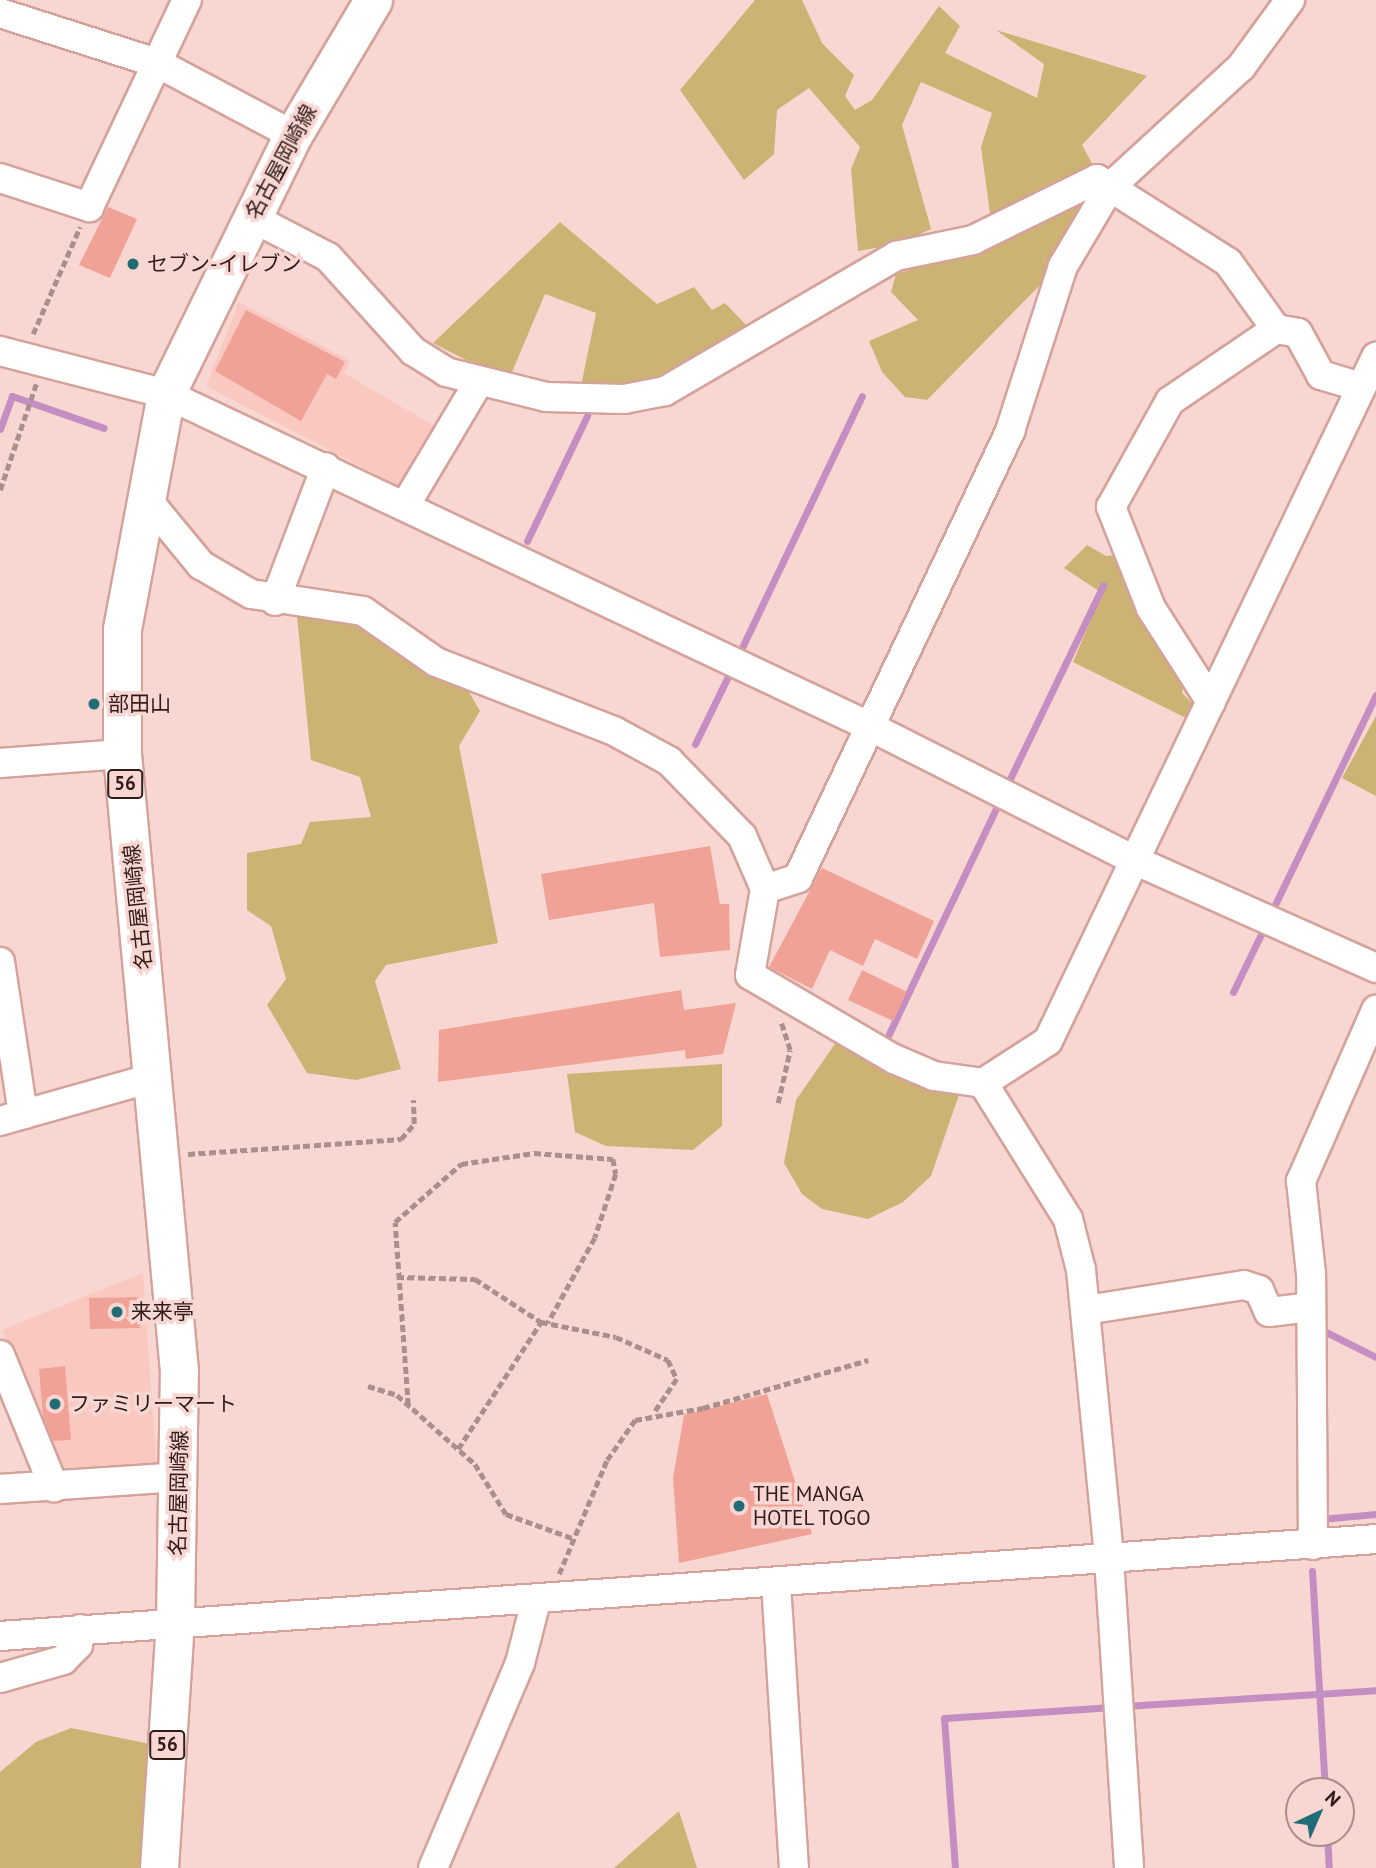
<!DOCTYPE html>
<meta charset="utf-8">
<style>
body{margin:0}
#map{position:relative;width:1376px;height:1868px;overflow:hidden;background:#f8d7d2;font-family:"PT Sans","Noto Sans JP",sans-serif}
div>[style]{position:absolute}
.built>*{inset:0;background:#f9c8c0}
.green>*{inset:0;background:#ccb374}
.stream>*{height:7px;margin:-3.5px;padding:0 3.5px;transform-origin:3.5px;border-radius:3.5px;background:#c58ec2}
.building>*{inset:0;background:#f1a296}
.path>*{height:4.5px;margin-top:-2.25px;transform-origin:0;background:repeating-linear-gradient(90deg,#ab8f8b 0 7px,transparent 0 10.5px)}
.roads{filter:drop-shadow(2px 0 #d4a29a) drop-shadow(-2px 0 #d4a29a) drop-shadow(0 2px #d4a29a) drop-shadow(0 -2px #d4a29a)}
.minor>*{height:28px;margin:-14px;padding:0 14px;transform-origin:14px;border-radius:14px;background:#fff}
.major>*{height:37px;margin:-18.5px;padding:0 18.5px;transform-origin:18.5px;border-radius:18.5px;background:#fff}
.dots>*{width:19px;height:19px;translate:-50% -50%;box-sizing:border-box;border:4px solid #f8d7d2;border-radius:50%}
span{translate:-50% -50%;white-space:nowrap;text-align:center;line-height:1.15;-webkit-text-stroke:7px #f8d7d2;paint-order:stroke}
.shield-label span{padding:2px 5px;background:#f8d7d2;border:2px solid;border-radius:5px;-webkit-text-stroke-width:0}
.shield-label{font-size:19px;color:#2f1c19;font-weight:700}
.street-label{font-size:21px;color:#2f1c19}
.poi-label{font-size:21px;color:#2f1c19}
.left{translate:0 -50%;text-align:left}
.north{position:absolute;left:1285px;top:1777px;width:70px;height:70px;box-sizing:border-box;background:#f8d7d2;border:2px solid #a88c88;border-radius:50%;rotate:44deg;font-size:19px;font-weight:700;line-height:28px;text-align:center;color:#2f1c19}
.north::after{content:'';display:block;margin:auto;width:24px;height:32px;background:#226c76;clip-path:polygon(50% 0,100% 100%,50% 72%,0 100%)}
</style>
<div id="map">
<div class="built">
<i style="clip-path:polygon(239px 302px,350px 361px,344px 373px,436px 427px,412px 475px,397px 485px,206px 386px)"></i>
<i style="clip-path:polygon(143px 1273px,157px 1471px,65px 1479px,2px 1330px)"></i>
</div>
<div class="green">
<i style="clip-path:polygon(755px 0,802px 0,822px 43px,854px 75px,845px 96px,855px 110px,872px 100px,939px 6px,960px 26px,945px 53px,1037px 98px,1044px 64px,996px 30px,1147px 76px,1082px 145px,1094px 167px,1013px 212px,990px 214px,981px 147px,992px 113px,921px 82px,902px 125px,931px 229px,899px 244px,858px 251px,851px 169px,860px 147px,809px 88px,777px 110px,774px 154px,744px 180px,680px 90px)"></i>
<i style="clip-path:polygon(1080px 200px,1091px 207px,1056px 269px,927px 400px,905px 397px,882px 372px,869px 341px,918px 320px,891px 292px,896px 274px,977px 250px)"></i>
<i style="clip-path:polygon(560px 222px,657px 304px,694px 287px,712px 310px,725px 303px,751px 330px,668px 379px,626px 388px,581px 386px,596px 313px,545px 294px,512px 372px,497px 376px,433px 343px)"></i>
<i style="clip-path:polygon(1087px 545px,1106px 556px,1120px 555px,1184px 681px,1182px 693px,1196px 707px,1192px 721px,1073px 662px,1102px 593px,1064px 568px)"></i>
<i style="clip-path:polygon(334px 615px,360px 622px,466px 687px,480px 711px,459px 746px,498px 943px,386px 965px,375px 981px,401px 1069px,356px 1080px,307px 1073px,267px 1005px,286px 979px,271px 926px,247px 910px,247px 853px,301px 844px,310px 822px,371px 817px,360px 777px,311px 760px,297px 616px)"></i>
<i style="clip-path:polygon(1376px 716px,1376px 796px,1342px 778px)"></i>
<i style="clip-path:polygon(837px 1041px,961px 1089px,931px 1176px,903px 1202px,868px 1219px,822px 1209px,802px 1194px,784px 1163px,796px 1100px)"></i>
<i style="clip-path:polygon(722px 1064px,722px 1126px,693px 1150px,606px 1146px,575px 1132px,567px 1074px)"></i>
<i style="clip-path:polygon(71px 1728px,160px 1746px,153px 1868px,0 1868px,0 1772px,36px 1742px)"></i>
<i style="clip-path:polygon(679px 1811px,697px 1868px,614px 1868px)"></i>
</div>
<div class="stream">
<i style="left:0;top:429px;width:35px;rotate:-70deg"></i>
<i style="left:12px;top:396px;width:97px;rotate:19.2deg"></i>
<i style="left:527px;top:541px;width:139px;rotate:-64.4deg"></i>
<i style="left:737px;top:658px;width:290px;rotate:-64.5deg"></i>
<i style="left:695px;top:744px;width:85px;rotate:-64deg"></i>
<i style="left:1006px;top:787px;width:224px;rotate:-64.3deg"></i>
<i style="left:1270px;top:915px;width:244px;rotate:-64.3deg"></i>
<i style="left:1233px;top:992px;width:73px;rotate:-64.1deg"></i>
<i style="left:887px;top:1038px;width:266px;rotate:-64.6deg"></i>
<i style="left:1322px;top:1336px;width:6px;rotate:-90deg"></i>
<i style="left:1322px;top:1330px;width:60px;rotate:26.6deg"></i>
<i style="left:1321px;top:1519px;width:55px;rotate:-5.2deg"></i>
<i style="left:1312px;top:1571px;width:220px;rotate:86.6deg"></i>
<i style="left:1125px;top:1706px;width:252px;rotate:-3.6deg"></i>
<i style="left:1327px;top:1833px;width:35px;rotate:87deg"></i>
<i style="left:955px;top:1868px;width:150px;rotate:-94.2deg"></i>
<i style="left:944px;top:1718px;width:169px;rotate:-3.7deg"></i>
</div>
<div class="building">
<i style="clip-path:polygon(108px 207px,137px 219px,110px 278px,79px 265px)"></i>
<i style="clip-path:polygon(246px 310px,345px 362px,336px 379px,327px 374px,301px 421px,215px 371px)"></i>
<i style="clip-path:polygon(710px 846px,720px 904px,729px 904px,730px 950px,660px 957px,654px 903px,549px 920px,541px 874px)"></i>
<i style="clip-path:polygon(822px 868px,934px 921px,917px 959px,875px 939px,863px 966px,830px 950px,812px 989px,769px 967px)"></i>
<i style="clip-path:polygon(862px 970px,907px 992px,893px 1021px,848px 1000px)"></i>
<i style="clip-path:polygon(681px 990px,684px 1010px,736px 1003px,723px 1054px,686px 1059px,685px 1050px,438px 1082px,439px 1030px)"></i>
<i style="clip-path:polygon(139px 1297px,140px 1328px,90px 1329px,89px 1298px)"></i>
<i style="clip-path:polygon(65px 1366px,71px 1440px,53px 1441px,43px 1417px,39px 1369px)"></i>
<i style="clip-path:polygon(767px 1394px,812px 1534px,679px 1563px,673px 1478px,684px 1415px)"></i>
</div>
<div class="path">
<i style="left:33px;top:334px;width:117px;rotate:-66.3deg"></i>
<i style="left:0;top:490px;width:112px;rotate:-71.2deg"></i>
<i style="left:778px;top:1103px;width:54px;rotate:-77.2deg"></i>
<i style="left:790px;top:1050px;width:29px;rotate:-108deg"></i>
<i style="left:188px;top:1154px;width:214px;rotate:-4deg"></i>
<i style="left:401px;top:1139px;width:20px;rotate:-49deg"></i>
<i style="left:414px;top:1124px;width:24px;rotate:-92deg"></i>
<i style="left:397px;top:1277px;width:78px;rotate:1.5deg"></i>
<i style="left:475px;top:1279px;width:79px;rotate:33.1deg"></i>
<i style="left:368px;top:1386px;width:30px;rotate:17deg"></i>
<i style="left:397px;top:1395px;width:104px;rotate:41.5deg"></i>
<i style="left:475px;top:1464px;width:59px;rotate:58.2deg"></i>
<i style="left:506px;top:1514px;width:70px;rotate:20deg"></i>
<i style="left:408px;top:1405px;width:183px;rotate:-94.1deg"></i>
<i style="left:395px;top:1222px;width:88px;rotate:-41.3deg"></i>
<i style="left:461px;top:1164px;width:74px;rotate:-8.6deg"></i>
<i style="left:534px;top:1153px;width:79px;rotate:4.3deg"></i>
<i style="left:613px;top:1159px;width:15px;rotate:79deg"></i>
<i style="left:616px;top:1174px;width:67px;rotate:108.2deg"></i>
<i style="left:595px;top:1238px;width:97px;rotate:118.9deg"></i>
<i style="left:458px;top:1449px;width:152px;rotate:-56.8deg"></i>
<i style="left:541px;top:1322px;width:76px;rotate:11.3deg"></i>
<i style="left:616px;top:1337px;width:57px;rotate:23.9deg"></i>
<i style="left:668px;top:1360px;width:21px;rotate:65deg"></i>
<i style="left:677px;top:1379px;width:40px;rotate:124deg"></i>
<i style="left:559px;top:1574px;width:124px;rotate:-67.2deg"></i>
<i style="left:607px;top:1460px;width:49px;rotate:-55deg"></i>
<i style="left:635px;top:1420px;width:69px;rotate:-10deg"></i>
<i style="left:703px;top:1408px;width:172px;rotate:-16.2deg"></i>
</div>
<div class="roads">
<div class="minor">
<i style="left:0;top:13px;width:165px;rotate:17.7deg"></i>
<i style="left:157px;top:63px;width:154px;rotate:27.9deg"></i>
<i style="left:0;top:178px;width:94px;rotate:18deg"></i>
<i style="left:89px;top:207px;width:229px;rotate:-64.7deg"></i>
<i style="left:251px;top:217px;width:87px;rotate:27.5deg"></i>
<i style="left:328px;top:257px;width:127px;rotate:47.9deg"></i>
<i style="left:413px;top:351px;width:39px;rotate:32deg"></i>
<i style="left:446px;top:372px;width:103px;rotate:14deg"></i>
<i style="left:546px;top:397px;width:78px;rotate:1.5deg"></i>
<i style="left:624px;top:399px;width:42px;rotate:-11deg"></i>
<i style="left:665px;top:391px;width:268px;rotate:-30.3deg"></i>
<i style="left:896px;top:256px;width:79px;rotate:-11.7deg"></i>
<i style="left:973px;top:240px;width:138px;rotate:-26.2deg"></i>
<i style="left:1097px;top:179px;width:155px;rotate:32.4deg"></i>
<i style="left:1228px;top:262px;width:82px;rotate:54.4deg"></i>
<i style="left:1276px;top:329px;width:22px;rotate:10deg"></i>
<i style="left:1298px;top:333px;width:48px;rotate:61.3deg"></i>
<i style="left:1321px;top:375px;width:42px;rotate:16.7deg"></i>
<i style="left:0;top:351px;width:171px;rotate:14.5deg"></i>
<i style="left:166px;top:394px;width:780px;rotate:25.28deg"></i>
<i style="left:871px;top:727px;width:297px;rotate:26.8deg"></i>
<i style="left:1136px;top:861px;width:263px;rotate:24deg"></i>
<i style="left:149px;top:502px;width:82px;rotate:50.5deg"></i>
<i style="left:201px;top:565px;width:58px;rotate:30.1deg"></i>
<i style="left:251px;top:594px;width:113px;rotate:8.6deg"></i>
<i style="left:363px;top:611px;width:89px;rotate:34.9deg"></i>
<i style="left:436px;top:662px;width:191px;rotate:21.2deg"></i>
<i style="left:614px;top:731px;width:63px;rotate:28.6deg"></i>
<i style="left:669px;top:761px;width:105px;rotate:45.8deg"></i>
<i style="left:742px;top:836px;width:58px;rotate:66.5deg"></i>
<i style="left:765px;top:889px;width:87px;rotate:99.9deg"></i>
<i style="left:750px;top:975px;width:167px;rotate:30.3deg"></i>
<i style="left:894px;top:1059px;width:43px;rotate:23deg"></i>
<i style="left:934px;top:1076px;width:49px;rotate:8.1deg"></i>
<i style="left:983px;top:1083px;width:77px;rotate:-32.9deg"></i>
<i style="left:1048px;top:1041px;width:759px;rotate:-64.38deg"></i>
<i style="left:406px;top:504px;width:139px;rotate:-59.2deg"></i>
<i style="left:275px;top:601px;width:143px;rotate:-69.2deg"></i>
<i style="left:1211px;top:702px;width:112px;rotate:-122.6deg"></i>
<i style="left:1151px;top:608px;width:109px;rotate:-111.6deg"></i>
<i style="left:1111px;top:507px;width:121px;rotate:-60.9deg"></i>
<i style="left:1170px;top:401px;width:128px;rotate:-34.2deg"></i>
<i style="left:0;top:763px;width:122px;rotate:-4.2deg"></i>
<i style="left:765px;top:889px;width:35px;rotate:-18deg"></i>
<i style="left:798px;top:878px;width:495px;rotate:-64.6deg"></i>
<i style="left:1010px;top:431px;width:173px;rotate:-72.2deg"></i>
<i style="left:1063px;top:266px;width:92px;rotate:-59.3deg"></i>
<i style="left:1110px;top:187px;width:178px;rotate:-42.5deg"></i>
<i style="left:1241px;top:67px;width:83px;rotate:-53.8deg"></i>
<i style="left:0;top:962px;width:154px;rotate:81.4deg"></i>
<i style="left:983px;top:1083px;width:160px;rotate:58deg"></i>
<i style="left:1068px;top:1219px;width:53px;rotate:75.7deg"></i>
<i style="left:1081px;top:1270px;width:289px;rotate:84.4deg"></i>
<i style="left:1109px;top:1558px;width:311px;rotate:86.3deg"></i>
<i style="left:0;top:1121px;width:161px;rotate:-15.8deg"></i>
<i style="left:1086px;top:1310px;width:160px;rotate:-9deg"></i>
<i style="left:1244px;top:1285px;width:16px;rotate:18deg"></i>
<i style="left:1259px;top:1290px;width:24px;rotate:66deg"></i>
<i style="left:1269px;top:1312px;width:42px;rotate:-6.8deg"></i>
<i style="left:0;top:1355px;width:143px;rotate:67.8deg"></i>
<i style="left:0;top:1489px;width:180px;rotate:-3.8deg"></i>
<i style="left:1313px;top:1545px;width:271px;rotate:-90.4deg"></i>
<i style="left:1311px;top:1274px;width:94px;rotate:-96.1deg"></i>
<i style="left:1301px;top:1181px;width:187px;rotate:-66.3deg"></i>
<i style="left:776px;top:1583px;width:286px;rotate:86.4deg"></i>
<i style="left:0;top:1636px;width:1379px;rotate:-4.03deg"></i>
<i style="left:0;top:1678px;width:66px;rotate:-15.9deg"></i>
<i style="left:63px;top:1660px;width:21px;rotate:-45deg"></i>
<i style="left:78px;top:1645px;width:16px;rotate:-83deg"></i>
<i style="left:433px;top:1868px;width:223px;rotate:-67deg"></i>
<i style="left:520px;top:1663px;width:64px;rotate:-75.5deg"></i>
</div>
<div class="major">
<i style="left:159px;top:1868px;width:248px;rotate:-86.3deg"></i>
<i style="left:175px;top:1621px;width:250px;rotate:-89.1deg"></i>
<i style="left:179px;top:1371px;width:620px;rotate:-95.28deg"></i>
<i style="left:122px;top:754px;width:125px;rotate:-90deg"></i>
<i style="left:122px;top:629px;width:239px;rotate:-79.4deg"></i>
<i style="left:166px;top:394px;width:288px;rotate:-63.9deg"></i>
<i style="left:293px;top:135px;width:157px;rotate:-59.3deg"></i>
</div>
</div>
<div class="dots">
<i style="left:133px;top:264px;background:#226c76"></i>
<i style="left:94px;top:704px;background:#226c76"></i>
<i style="left:117px;top:1312px;background:#226c76"></i>
<i style="left:55px;top:1404px;background:#226c76"></i>
<i style="left:739px;top:1506px;background:#226c76"></i>
</div>
<div class="shield-label">
<span style="left:125px;top:784px">56</span>
<span style="left:167px;top:1745px">56</span>
</div>
<div class="street-label">
<span style="left:281px;top:162px;rotate:-62deg">名古屋岡崎線</span>
<span style="left:138px;top:907px;rotate:-96deg">名古屋岡崎線</span>
<span style="left:179px;top:1493px;rotate:-89deg">名古屋岡崎線</span>
</div>
<div class="poi-label">
<span class="left" style="left:147px;top:264px">セブン-イレブン</span>
<span class="left" style="left:108px;top:704px">部田山</span>
<span class="left" style="left:131px;top:1312px">来来亭</span>
<span class="left" style="left:69px;top:1404px">ファミリーマート</span>
<span class="left" style="left:753px;top:1506px">THE MANGA<br>HOTEL TOGO</span>
</div>
<div class="north">N</div>
</div>
